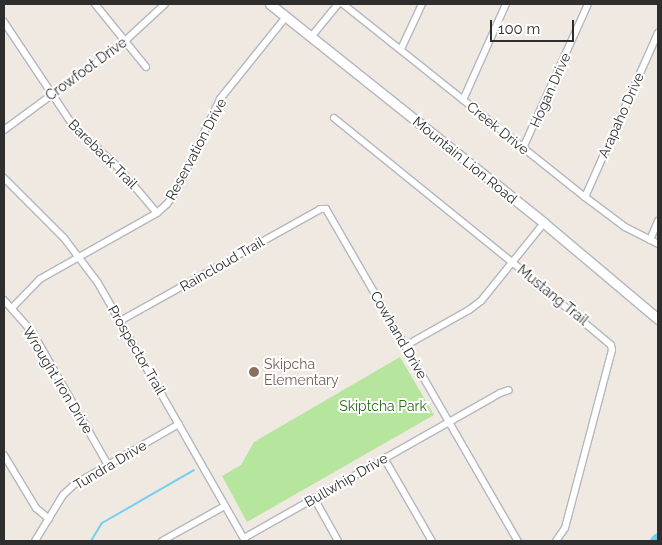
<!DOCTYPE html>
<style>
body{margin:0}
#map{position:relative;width:662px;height:545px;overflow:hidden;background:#efe9e1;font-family:Raleway,sans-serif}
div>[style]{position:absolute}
.green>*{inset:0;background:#b6e59e}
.stream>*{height:2px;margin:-1px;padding:0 1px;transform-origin:1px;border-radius:1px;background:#75cff0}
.river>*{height:10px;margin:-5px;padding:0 5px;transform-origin:5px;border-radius:5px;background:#75cff0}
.roads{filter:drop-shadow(1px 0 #b4b7c1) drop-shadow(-1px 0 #b4b7c1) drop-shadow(0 1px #b4b7c1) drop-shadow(0 -1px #b4b7c1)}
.street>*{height:6px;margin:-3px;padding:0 3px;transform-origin:3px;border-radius:3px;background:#fff}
.secondary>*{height:9px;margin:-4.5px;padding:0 4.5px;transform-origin:4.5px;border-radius:4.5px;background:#fff}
.dots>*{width:14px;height:14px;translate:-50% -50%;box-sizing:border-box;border:2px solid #fff;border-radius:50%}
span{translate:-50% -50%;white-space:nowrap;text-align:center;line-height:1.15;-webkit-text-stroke:4px #fff;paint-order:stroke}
.street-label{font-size:14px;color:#2e2e2e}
.education-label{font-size:14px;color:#785e54}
.left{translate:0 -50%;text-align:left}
.park-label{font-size:14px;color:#2c6e1b}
.frame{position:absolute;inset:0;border:5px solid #2e2e2e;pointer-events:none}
.scale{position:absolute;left:490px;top:20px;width:84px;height:22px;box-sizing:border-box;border:2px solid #2e2e2e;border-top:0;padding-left:6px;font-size:15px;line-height:18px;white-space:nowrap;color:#2e2e2e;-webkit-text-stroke:4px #fff;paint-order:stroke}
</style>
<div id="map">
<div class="green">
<i style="clip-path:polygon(400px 357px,434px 415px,247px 522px,222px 476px,241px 465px,254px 442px)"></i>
</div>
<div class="stream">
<i style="left:91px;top:541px;width:21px;rotate:-59deg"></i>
<i style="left:102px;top:523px;width:106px;rotate:-29.9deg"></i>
</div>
<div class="river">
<i style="left:655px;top:541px;width:4px;rotate:-45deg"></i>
</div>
<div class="roads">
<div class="street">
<i style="left:95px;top:4px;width:81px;rotate:51deg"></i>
<i style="left:343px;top:4px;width:310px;rotate:38.6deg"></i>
<i style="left:585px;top:197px;width:50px;rotate:36.9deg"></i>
<i style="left:625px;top:227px;width:37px;rotate:27deg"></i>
<i style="left:4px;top:22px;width:126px;rotate:56.3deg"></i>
<i style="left:74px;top:127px;width:59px;rotate:42.3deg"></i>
<i style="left:118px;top:167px;width:60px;rotate:49.7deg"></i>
<i style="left:311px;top:37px;width:43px;rotate:-50.7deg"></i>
<i style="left:401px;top:49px;width:50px;rotate:-65deg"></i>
<i style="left:463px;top:100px;width:105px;rotate:-65.9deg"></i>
<i style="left:334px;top:118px;width:229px;rotate:39deg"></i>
<i style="left:512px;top:262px;width:129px;rotate:40deg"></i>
<i style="left:611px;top:345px;width:5px;rotate:79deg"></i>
<i style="left:612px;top:350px;width:184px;rotate:104.8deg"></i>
<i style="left:565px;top:528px;width:16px;rotate:125deg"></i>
<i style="left:4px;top:130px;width:152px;rotate:-36.4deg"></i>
<i style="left:126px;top:40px;width:53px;rotate:-42.7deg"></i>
<i style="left:523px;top:148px;width:158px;rotate:-65.7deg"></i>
<i style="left:4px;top:178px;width:85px;rotate:45deg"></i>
<i style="left:64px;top:238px;width:56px;rotate:52.9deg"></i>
<i style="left:98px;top:283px;width:297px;rotate:60.3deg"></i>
<i style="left:585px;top:197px;width:180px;rotate:-66deg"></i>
<i style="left:650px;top:240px;width:21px;rotate:-67deg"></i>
<i style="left:4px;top:300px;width:44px;rotate:48.7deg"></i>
<i style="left:33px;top:333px;width:152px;rotate:60.4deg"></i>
<i style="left:12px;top:308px;width:40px;rotate:-46deg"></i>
<i style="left:40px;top:279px;width:134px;rotate:-29.4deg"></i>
<i style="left:157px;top:213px;width:13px;rotate:-42deg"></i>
<i style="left:167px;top:204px;width:17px;rotate:-54deg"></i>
<i style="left:177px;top:190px;width:101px;rotate:-64.7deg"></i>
<i style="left:220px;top:99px;width:105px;rotate:-51.2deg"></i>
<i style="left:120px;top:321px;width:229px;rotate:-29.2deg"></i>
<i style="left:320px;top:209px;width:6px"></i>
<i style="left:326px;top:209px;width:384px;rotate:60deg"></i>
<i style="left:405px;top:346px;width:73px;rotate:-29.4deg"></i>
<i style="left:469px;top:310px;width:15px;rotate:-37deg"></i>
<i style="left:481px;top:301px;width:100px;rotate:-51.1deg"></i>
<i style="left:4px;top:455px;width:62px;rotate:58.9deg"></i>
<i style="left:36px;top:508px;width:17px;rotate:40deg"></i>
<i style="left:384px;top:458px;width:96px;rotate:60deg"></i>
<i style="left:314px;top:498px;width:49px;rotate:60.8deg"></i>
<i style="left:244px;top:538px;width:294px;rotate:-29.5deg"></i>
<i style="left:500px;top:393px;width:9px;rotate:-18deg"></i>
<i style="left:35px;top:541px;width:54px;rotate:-58.7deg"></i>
<i style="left:63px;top:495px;width:16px;rotate:-43deg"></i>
<i style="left:75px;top:484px;width:120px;rotate:-30deg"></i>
<i style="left:162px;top:541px;width:72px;rotate:-29.1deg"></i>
</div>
<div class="secondary">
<i style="left:270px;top:4px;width:351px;rotate:38.6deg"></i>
<i style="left:544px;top:223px;width:149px;rotate:40.1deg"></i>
</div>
</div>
<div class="dots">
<i style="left:254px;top:372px;background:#8d6e63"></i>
</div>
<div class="street-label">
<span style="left:86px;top:69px;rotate:-36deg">Crowfoot Drive</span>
<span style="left:550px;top:90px;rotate:-66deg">Hogan Drive</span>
<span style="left:621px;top:115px;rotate:-66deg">Arapaho Drive</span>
<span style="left:498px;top:128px;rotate:39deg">Creek Drive</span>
<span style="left:196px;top:149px;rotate:-62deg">Reservation Drive</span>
<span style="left:103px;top:154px;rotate:45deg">Bareback Trail</span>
<span style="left:465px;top:160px;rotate:39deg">Mountain Lion Road</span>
<span style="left:222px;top:264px;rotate:-30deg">Raincloud Trail</span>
<span style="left:553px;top:295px;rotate:39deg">Mustang Trail</span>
<span style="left:399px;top:335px;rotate:60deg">Cowhand Drive</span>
<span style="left:137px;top:350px;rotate:60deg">Prospector Trail</span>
<span style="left:58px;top:380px;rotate:59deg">Wrought Iron Drive</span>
<span style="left:110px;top:465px;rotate:-31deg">Tundra Drive</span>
<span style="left:346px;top:480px;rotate:-30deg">Bullwhip Drive</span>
</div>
<div class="education-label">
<span class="left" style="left:264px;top:372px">Skipcha<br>Elementary</span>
</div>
<div class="park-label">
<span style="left:383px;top:406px">Skiptcha Park</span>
</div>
<div class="frame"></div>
<div class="scale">100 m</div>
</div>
